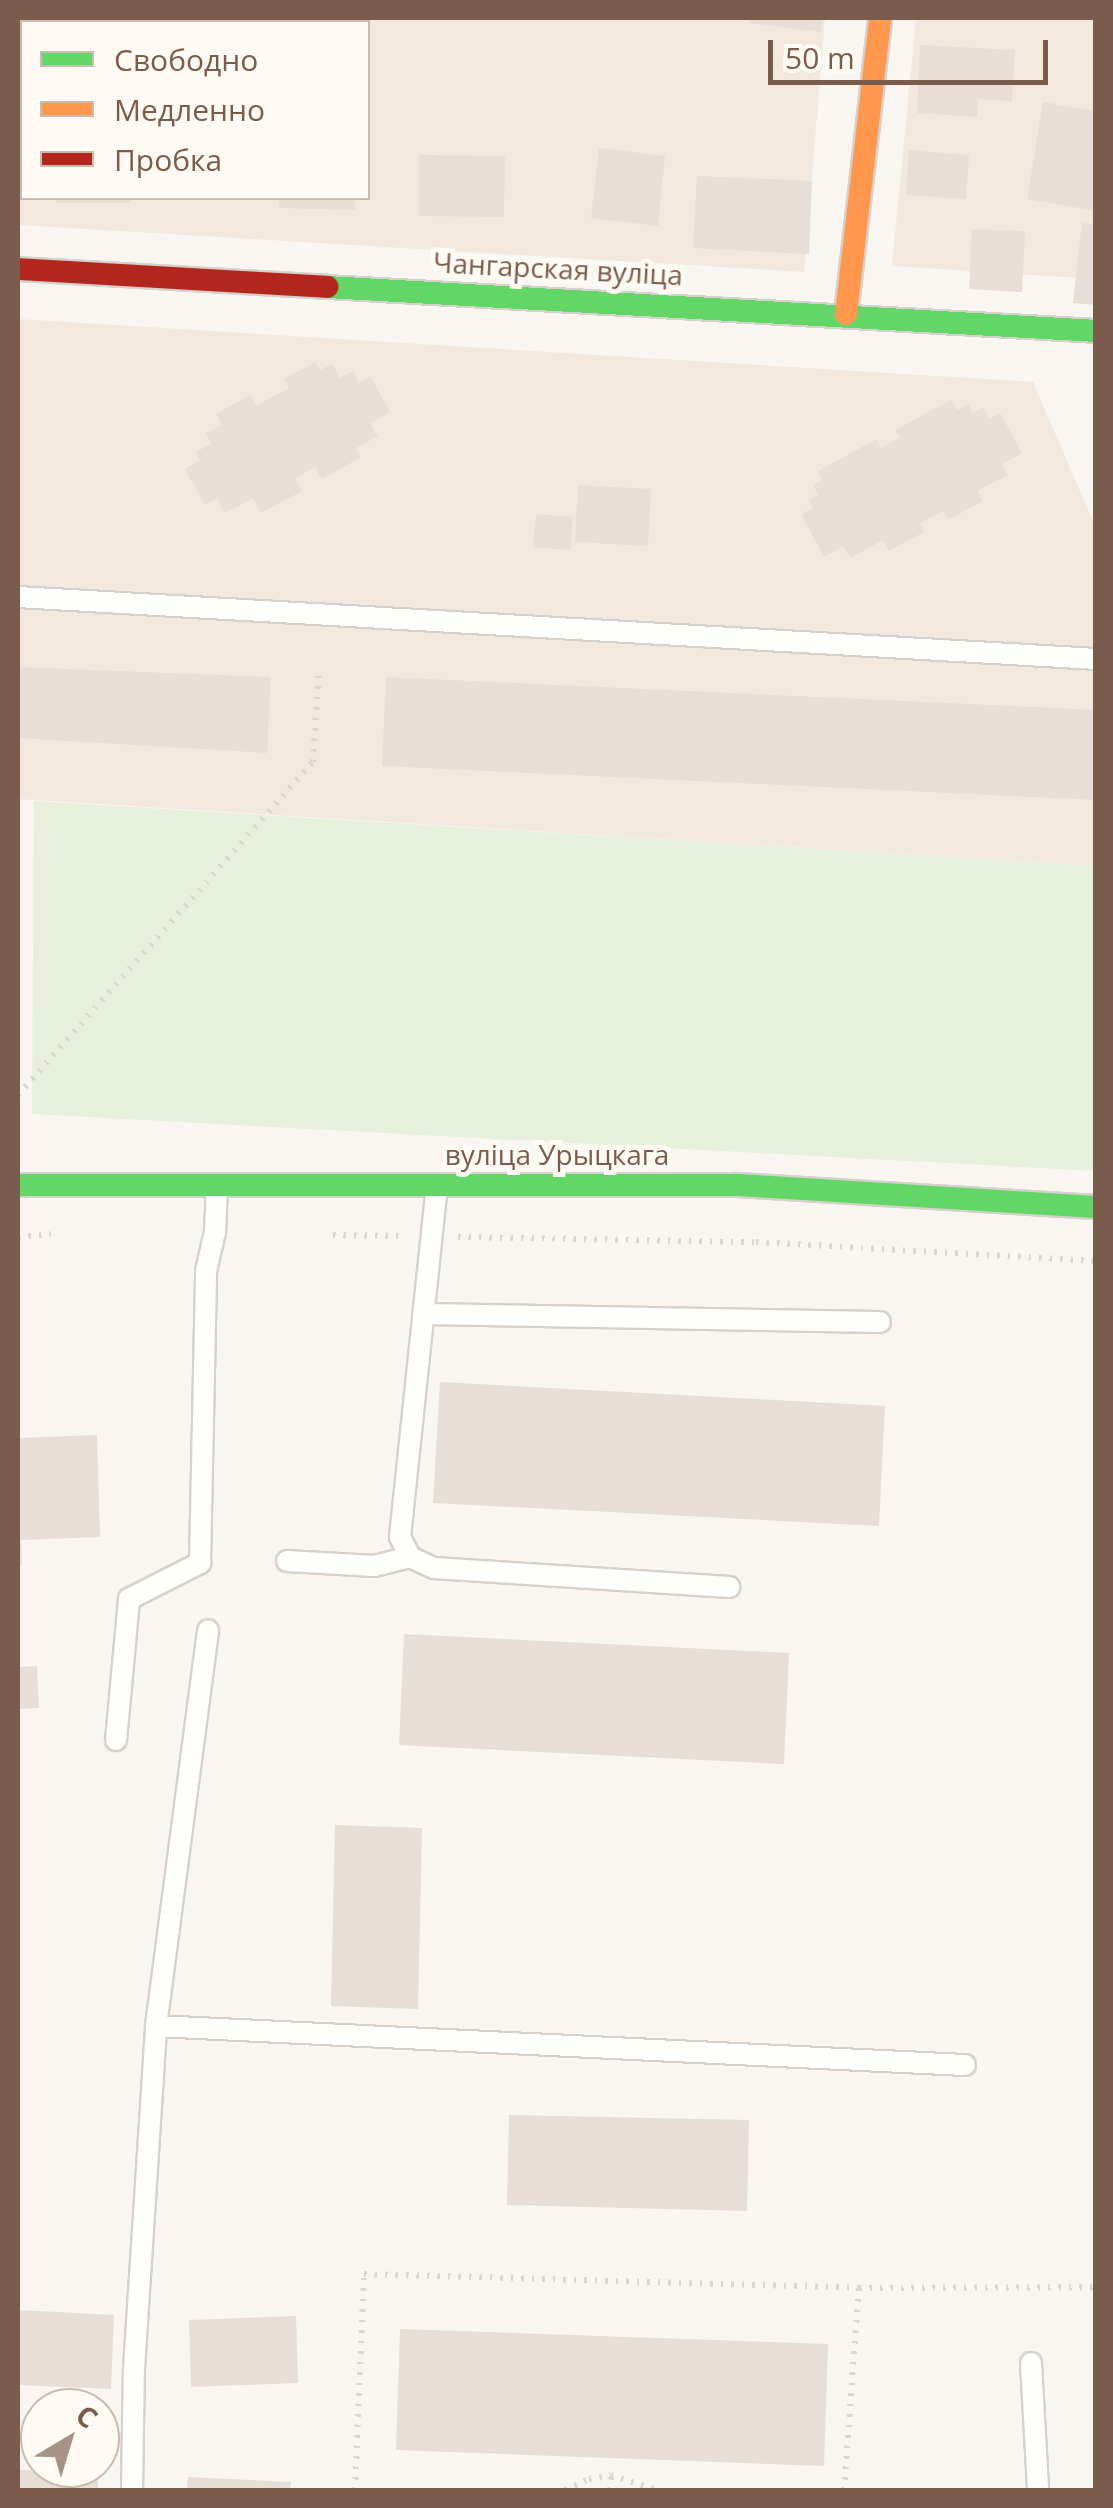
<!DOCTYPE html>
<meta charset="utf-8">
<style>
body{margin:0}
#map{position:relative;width:1113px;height:2508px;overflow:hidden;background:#f9f5f0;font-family:"Open Sans",sans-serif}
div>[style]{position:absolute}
.residential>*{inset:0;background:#f2e8de}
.green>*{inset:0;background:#e7f0db}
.building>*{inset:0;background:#e6ded7}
.path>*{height:6px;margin-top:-3px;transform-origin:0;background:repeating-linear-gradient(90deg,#dcd5d0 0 2.5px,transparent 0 10.5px)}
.roads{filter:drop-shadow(2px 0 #d7d1cb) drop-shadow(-2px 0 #d7d1cb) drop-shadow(0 2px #d7d1cb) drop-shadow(0 -2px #d7d1cb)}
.lane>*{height:20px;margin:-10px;padding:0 10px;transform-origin:10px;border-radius:10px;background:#fefefd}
.fast>*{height:22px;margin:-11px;padding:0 11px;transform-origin:11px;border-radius:11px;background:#63d668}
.slow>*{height:22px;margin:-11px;padding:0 11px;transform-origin:11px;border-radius:11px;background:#ff974d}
.jam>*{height:22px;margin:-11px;padding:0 11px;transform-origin:11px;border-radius:11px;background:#b3261e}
span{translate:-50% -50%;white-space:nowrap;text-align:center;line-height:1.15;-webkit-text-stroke:10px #fffaf3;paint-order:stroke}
.street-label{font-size:28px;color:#7a5c4d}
.frame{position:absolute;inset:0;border:20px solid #7a5c4d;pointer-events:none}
.legend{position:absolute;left:20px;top:20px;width:350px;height:180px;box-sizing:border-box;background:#fffaf3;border:2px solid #cabbb1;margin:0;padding:12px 18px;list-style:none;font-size:30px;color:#7a5c4d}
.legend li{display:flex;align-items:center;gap:20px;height:50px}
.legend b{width:50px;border:2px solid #cabbb1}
.north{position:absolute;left:20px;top:2388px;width:100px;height:100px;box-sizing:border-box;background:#fffaf3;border:2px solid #cabbb1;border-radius:50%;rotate:38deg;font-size:28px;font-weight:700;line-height:40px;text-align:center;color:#7a5c4d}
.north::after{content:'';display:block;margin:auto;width:35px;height:45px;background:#a69286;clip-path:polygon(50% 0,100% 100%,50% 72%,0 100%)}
.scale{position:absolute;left:768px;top:40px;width:280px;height:45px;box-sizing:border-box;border:5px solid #7a5c4d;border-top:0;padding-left:12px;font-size:30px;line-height:35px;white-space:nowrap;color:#7a5c4d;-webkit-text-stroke:8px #fffaf3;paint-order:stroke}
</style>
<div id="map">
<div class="residential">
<i style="clip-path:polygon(evenodd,18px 18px,825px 18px,804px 272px,19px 225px,18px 18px,22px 22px,368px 22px,368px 198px,22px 198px,22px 22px)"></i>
<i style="clip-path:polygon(916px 18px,1095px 18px,1095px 279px,892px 266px)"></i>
<i style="clip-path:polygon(18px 319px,1033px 382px,1095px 526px,1095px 866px,18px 799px)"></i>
</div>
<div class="green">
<i style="clip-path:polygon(34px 801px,1095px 866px,1095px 1171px,32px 1114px)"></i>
</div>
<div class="building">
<i style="clip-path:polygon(18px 18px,127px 18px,127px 22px,22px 22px,22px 61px,18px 61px)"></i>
<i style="clip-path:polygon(750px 18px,822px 18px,821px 32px,749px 23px)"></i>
<i style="clip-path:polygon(920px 45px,1015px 50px,1012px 101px,978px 99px,977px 117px,917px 113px)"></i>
<i style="clip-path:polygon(1043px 102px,1096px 111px,1096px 211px,1027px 199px)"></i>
<i style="clip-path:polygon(599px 148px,665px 156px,658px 226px,591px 218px)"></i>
<i style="clip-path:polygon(909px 150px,969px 155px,966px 199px,906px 195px)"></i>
<i style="clip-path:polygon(419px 155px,505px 156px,504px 217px,419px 216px)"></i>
<i style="clip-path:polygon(697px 176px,812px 181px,809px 254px,693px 248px)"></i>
<i style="clip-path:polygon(56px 198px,131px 198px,131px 203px,56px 203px)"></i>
<i style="clip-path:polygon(279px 198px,355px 198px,355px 210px,279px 208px)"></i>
<i style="clip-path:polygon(1082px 223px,1096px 225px,1096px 305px,1073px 303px)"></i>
<i style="clip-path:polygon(972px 229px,1025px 231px,1022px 292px,969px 289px)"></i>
<i style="clip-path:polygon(316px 362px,320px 370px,333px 364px,340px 378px,353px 371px,359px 383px,371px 377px,390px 412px,370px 423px,378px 436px,356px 448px,361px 457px,322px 479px,315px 467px,295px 478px,302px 491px,261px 513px,253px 498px,225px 513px,217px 498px,205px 505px,185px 469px,200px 460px,196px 452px,211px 444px,206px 433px,222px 425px,216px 414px,250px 395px,256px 406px,289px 388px,284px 379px)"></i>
<i style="clip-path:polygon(951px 400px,957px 410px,968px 404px,973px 413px,983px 407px,989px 419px,1000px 413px,1022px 453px,1002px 464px,1008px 475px,977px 491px,983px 501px,948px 520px,943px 511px,920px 523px,924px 532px,889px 551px,883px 540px,850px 558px,843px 546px,824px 557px,801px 514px,813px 508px,809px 500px,818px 495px,813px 485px,822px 480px,818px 471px,877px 439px,881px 448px,900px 438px,895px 430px)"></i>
<i style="clip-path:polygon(578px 485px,651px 489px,648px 546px,575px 542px)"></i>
<i style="clip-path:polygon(536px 514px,573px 517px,570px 550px,533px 547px)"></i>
<i style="clip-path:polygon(18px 667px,271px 677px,267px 753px,18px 738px)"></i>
<i style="clip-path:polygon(386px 677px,1096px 710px,1096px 800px,382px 766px)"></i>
<i style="clip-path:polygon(440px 1382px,885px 1406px,879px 1526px,433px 1503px)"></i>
<i style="clip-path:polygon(97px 1435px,100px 1537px,21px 1540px,22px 1565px,18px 1565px,18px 1438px)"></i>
<i style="clip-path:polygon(404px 1634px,789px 1653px,784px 1764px,399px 1745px)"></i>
<i style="clip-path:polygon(37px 1666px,39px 1708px,18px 1709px,18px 1667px)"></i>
<i style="clip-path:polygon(335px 1825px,422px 1828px,418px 2009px,331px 2006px)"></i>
<i style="clip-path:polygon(509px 2115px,749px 2120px,747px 2211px,507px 2205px)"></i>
<i style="clip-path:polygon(18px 2310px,114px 2315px,111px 2389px,18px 2385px)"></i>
<i style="clip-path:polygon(296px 2316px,298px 2383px,191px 2387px,189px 2320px)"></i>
<i style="clip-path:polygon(400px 2329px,828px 2344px,824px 2466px,396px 2450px)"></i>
<i style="clip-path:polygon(18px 2470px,98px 2471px,98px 2490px,18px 2490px)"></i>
<i style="clip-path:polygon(188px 2477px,291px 2482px,290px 2490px,187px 2490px)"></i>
</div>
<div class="path">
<i style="left:18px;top:1095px;width:445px;rotate:-48.5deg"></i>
<i style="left:313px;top:762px;width:93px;rotate:-86.3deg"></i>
<i style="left:333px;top:1235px;width:73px;rotate:0.8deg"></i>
<i style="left:18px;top:1237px;width:33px;rotate:-5deg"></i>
<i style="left:458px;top:1237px;width:298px;rotate:1deg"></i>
<i style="left:756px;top:1242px;width:341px;rotate:3.2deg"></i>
<i style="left:355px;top:2490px;width:216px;rotate:-87.6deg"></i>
<i style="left:364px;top:2274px;width:495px;rotate:1.6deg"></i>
<i style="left:859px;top:2288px;width:237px;rotate:-0.2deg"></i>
<i style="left:565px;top:2490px;width:26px;rotate:-25deg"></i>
<i style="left:589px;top:2479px;width:22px;rotate:-10deg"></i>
<i style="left:611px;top:2475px;width:48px;rotate:18.1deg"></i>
<i style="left:610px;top:2490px;width:15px;rotate:-86deg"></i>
<i style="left:844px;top:2490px;width:203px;rotate:-85.8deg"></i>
</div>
<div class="roads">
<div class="lane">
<i style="left:18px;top:597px;width:1080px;rotate:3.29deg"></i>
<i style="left:437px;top:1185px;width:354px;rotate:96deg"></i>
<i style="left:400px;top:1537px;width:22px;rotate:63deg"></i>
<i style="left:410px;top:1557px;width:26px;rotate:25deg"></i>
<i style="left:434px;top:1568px;width:296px;rotate:3.7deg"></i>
<i style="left:423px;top:1314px;width:457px;rotate:1deg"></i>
<i style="left:287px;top:1561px;width:87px;rotate:3.3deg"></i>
<i style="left:374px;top:1566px;width:37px;rotate:-14deg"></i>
<i style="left:116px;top:1740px;width:142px;rotate:-84.7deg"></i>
<i style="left:129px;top:1599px;width:80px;rotate:-26.9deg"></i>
<i style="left:200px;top:1563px;width:292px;rotate:-88.8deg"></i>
<i style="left:206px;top:1271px;width:39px;rotate:-77deg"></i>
<i style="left:215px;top:1233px;width:47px;rotate:-87.6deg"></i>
<i style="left:156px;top:2026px;width:810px;rotate:2.76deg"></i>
<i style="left:1031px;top:2363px;width:127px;rotate:86.8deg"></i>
<i style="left:132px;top:2490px;width:121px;rotate:-89.1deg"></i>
<i style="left:134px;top:2369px;width:344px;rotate:-86.3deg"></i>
<i style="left:156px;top:2026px;width:399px;rotate:-82.5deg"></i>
</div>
<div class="fast">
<i style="left:327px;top:287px;width:770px;rotate:3.27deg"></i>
<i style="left:18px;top:1185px;width:719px"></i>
<i style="left:737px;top:1185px;width:360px;rotate:3.5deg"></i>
</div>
<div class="slow">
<i style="left:846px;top:314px;width:298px;rotate:-83.4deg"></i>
</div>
<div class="jam">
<i style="left:18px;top:269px;width:310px;rotate:3.3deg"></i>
</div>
</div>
<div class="street-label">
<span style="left:558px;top:268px;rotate:3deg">Чангарская вуліца</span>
<span style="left:557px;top:1154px">вуліца Урыцкага</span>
</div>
<div class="frame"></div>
<ul class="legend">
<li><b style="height:12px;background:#63d668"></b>Свободно</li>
<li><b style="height:12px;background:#ff974d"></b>Медленно</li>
<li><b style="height:12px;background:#b3261e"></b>Пробка</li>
</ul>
<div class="north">С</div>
<div class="scale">50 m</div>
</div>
